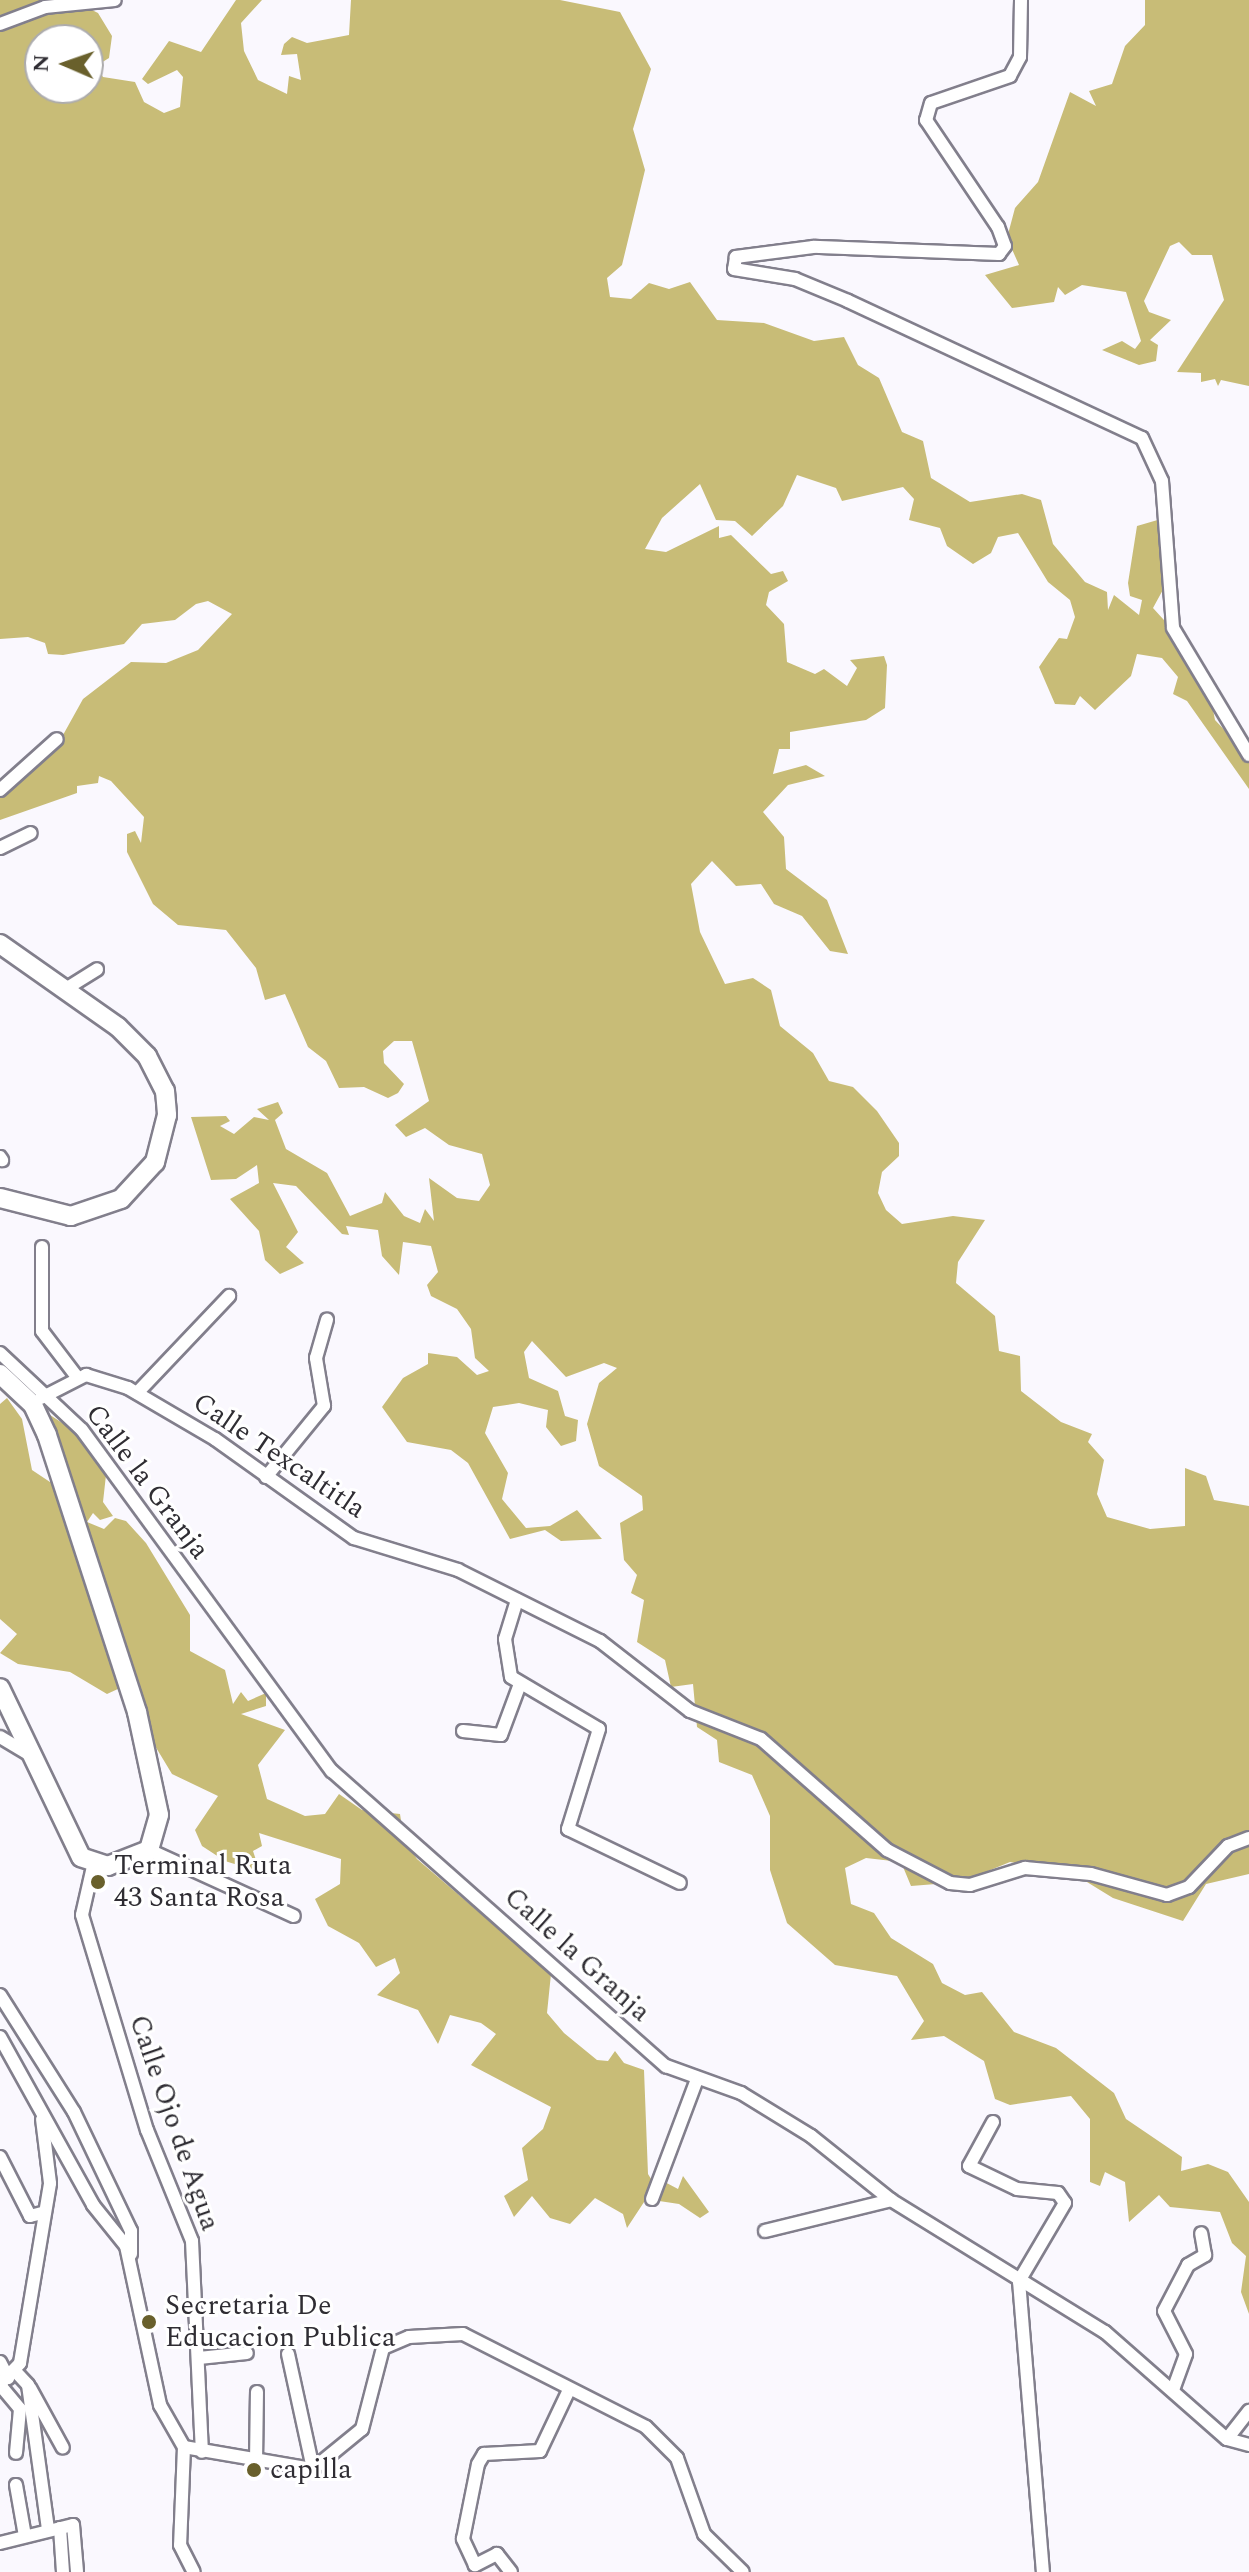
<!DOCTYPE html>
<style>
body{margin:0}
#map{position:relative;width:1249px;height:2572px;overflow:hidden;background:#faf8fe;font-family:Spectral,serif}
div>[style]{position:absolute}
.forest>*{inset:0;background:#c8bc77}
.roads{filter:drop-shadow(2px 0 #827f8c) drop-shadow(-2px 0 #827f8c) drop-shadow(0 2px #827f8c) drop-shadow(0 -2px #827f8c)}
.street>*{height:12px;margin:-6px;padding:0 6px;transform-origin:6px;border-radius:6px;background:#fff}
.secondary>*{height:18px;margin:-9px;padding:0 9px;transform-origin:9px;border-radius:9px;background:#fff}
.dots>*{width:22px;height:22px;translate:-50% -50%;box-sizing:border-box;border:4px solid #fff;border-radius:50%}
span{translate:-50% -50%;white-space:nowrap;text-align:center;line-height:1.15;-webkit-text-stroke:6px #fff;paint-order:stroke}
.street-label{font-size:28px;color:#2f2d33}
.poi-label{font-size:28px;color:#2f2d33}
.left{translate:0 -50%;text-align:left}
.north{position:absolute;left:24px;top:24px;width:80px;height:80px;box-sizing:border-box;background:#fff;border:2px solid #acabad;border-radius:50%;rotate:272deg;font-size:22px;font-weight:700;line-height:32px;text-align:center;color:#2f2d33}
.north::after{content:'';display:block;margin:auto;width:28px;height:36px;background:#69602c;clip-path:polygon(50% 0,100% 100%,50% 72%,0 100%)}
</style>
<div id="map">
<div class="forest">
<i style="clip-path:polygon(evenodd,0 0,72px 0,98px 13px,112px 36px,109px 58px,96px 66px,103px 77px,135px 82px,144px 102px,164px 113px,180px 107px,183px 77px,177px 70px,148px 84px,142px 79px,169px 41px,201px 52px,236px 0,262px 0,241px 23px,244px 51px,258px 80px,287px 94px,289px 76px,301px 80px,297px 54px,281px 55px,284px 44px,292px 37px,307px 43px,349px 35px,351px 0,560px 0,620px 12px,651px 69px,633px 129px,645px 170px,622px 265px,607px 278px,610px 297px,631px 299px,649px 283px,669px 289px,690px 282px,717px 320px,764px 323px,814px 341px,844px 337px,858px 365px,879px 378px,902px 432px,923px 441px,931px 478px,970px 502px,1022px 494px,1041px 500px,1053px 544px,1085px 582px,1107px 592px,1108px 610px,1114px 595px,1139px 615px,1142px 600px,1130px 596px,1128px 583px,1137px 526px,1161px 519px,1171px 575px,1153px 608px,1204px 664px,1215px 720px,1249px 756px,1249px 789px,1187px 701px,1173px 694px,1178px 677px,1162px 658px,1137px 654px,1131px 676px,1095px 710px,1080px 696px,1075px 705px,1055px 704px,1039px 667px,1059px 638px,1067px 639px,1075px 617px,1070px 600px,1048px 582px,1018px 533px,998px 537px,991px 553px,973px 564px,947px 546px,940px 528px,909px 520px,914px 499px,903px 487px,842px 501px,836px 488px,797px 475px,783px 506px,752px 536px,735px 521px,716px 520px,700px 484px,662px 518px,645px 549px,666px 552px,719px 526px,719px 538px,731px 535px,771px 574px,783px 571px,788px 581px,769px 592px,766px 605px,784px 624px,787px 662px,815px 674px,824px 669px,847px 686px,857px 668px,850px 660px,884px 656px,887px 665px,885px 708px,866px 720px,790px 732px,790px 749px,779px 749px,773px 774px,806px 765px,825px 776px,788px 785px,763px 812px,784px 837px,786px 869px,827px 900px,848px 954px,830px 951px,802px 916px,774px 904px,761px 884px,736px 886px,712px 861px,691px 884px,700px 932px,725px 984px,753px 978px,771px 990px,780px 1026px,813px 1053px,829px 1081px,853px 1087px,877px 1111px,899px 1143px,899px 1156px,882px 1172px,878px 1193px,886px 1210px,902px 1224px,953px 1216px,985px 1220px,958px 1262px,956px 1283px,995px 1316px,999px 1351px,1020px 1356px,1021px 1391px,1061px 1422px,1092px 1434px,1088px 1442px,1104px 1460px,1097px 1494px,1107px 1517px,1150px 1529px,1185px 1526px,1185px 1468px,1206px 1476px,1214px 1500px,1249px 1506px,1249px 1874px,1206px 1884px,1183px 1921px,1113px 1898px,1069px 1871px,1010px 1862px,961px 1882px,911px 1886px,901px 1862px,866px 1858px,845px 1868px,851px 1904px,874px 1913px,891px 1938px,933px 1964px,942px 1983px,965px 1995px,982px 1992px,1014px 2032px,1056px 2048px,1114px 2093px,1126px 2119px,1182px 2157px,1181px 2171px,1208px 2164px,1228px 2172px,1249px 2202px,1249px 2314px,1241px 2292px,1246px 2256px,1232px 2243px,1220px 2212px,1170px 2207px,1159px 2195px,1129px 2222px,1125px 2182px,1105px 2172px,1100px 2186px,1090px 2182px,1090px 2119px,1071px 2096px,1010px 2105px,995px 2099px,984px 2061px,944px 2036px,911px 2040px,924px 2021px,897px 1976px,835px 1965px,787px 1923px,770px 1870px,770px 1816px,752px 1775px,719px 1762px,717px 1740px,697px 1727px,693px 1684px,671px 1687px,665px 1660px,637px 1642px,644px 1600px,631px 1593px,637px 1575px,624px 1560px,620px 1523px,643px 1510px,642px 1496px,599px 1466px,587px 1424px,599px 1383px,617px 1368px,604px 1363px,566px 1377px,532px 1341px,524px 1352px,529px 1378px,558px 1391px,565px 1416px,578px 1420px,576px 1441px,561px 1446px,546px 1427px,548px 1410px,519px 1403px,493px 1407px,485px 1433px,508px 1473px,502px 1499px,526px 1528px,550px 1526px,577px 1510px,602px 1539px,561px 1541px,545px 1530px,510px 1539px,468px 1463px,451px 1450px,407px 1442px,382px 1407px,403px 1378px,428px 1364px,428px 1353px,457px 1357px,477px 1375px,489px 1371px,475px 1358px,471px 1329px,457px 1309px,431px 1296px,427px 1285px,438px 1272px,431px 1246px,403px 1242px,399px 1275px,382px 1256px,378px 1230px,346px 1226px,349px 1235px,342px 1234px,296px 1186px,273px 1183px,298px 1232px,286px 1247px,304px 1263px,280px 1274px,265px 1260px,259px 1231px,230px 1199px,259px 1183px,257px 1165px,236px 1179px,211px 1180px,191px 1117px,226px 1116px,230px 1121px,220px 1126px,234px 1134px,254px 1117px,269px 1120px,257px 1109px,278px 1102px,283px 1113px,275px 1120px,286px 1149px,327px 1173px,350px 1216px,382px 1203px,385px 1192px,404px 1216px,420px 1223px,425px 1209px,434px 1221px,429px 1178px,457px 1198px,479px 1201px,490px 1185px,482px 1154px,449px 1145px,425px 1128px,406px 1137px,395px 1125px,429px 1101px,412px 1041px,394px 1041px,383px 1051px,384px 1063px,404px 1084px,398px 1093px,388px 1098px,364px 1087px,339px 1088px,326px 1061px,308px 1047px,285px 994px,265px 1000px,256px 968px,226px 930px,178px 925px,153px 904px,127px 852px,127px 834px,135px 831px,141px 843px,144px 817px,111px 781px,99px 776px,98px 783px,77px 786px,77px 793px,0 820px,0 788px,29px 755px,58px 744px,83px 699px,131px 662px,166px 663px,198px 650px,232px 614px,208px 601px,196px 604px,175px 620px,142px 624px,124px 644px,63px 655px,48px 654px,45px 643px,28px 637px,0 639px,0 0,40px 40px,88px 40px,88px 88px,40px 88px,40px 40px)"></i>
<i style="clip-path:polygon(1145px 0,1249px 0,1249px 386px,1221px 380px,1218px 386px,1215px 379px,1201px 382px,1201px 373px,1177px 372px,1224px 300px,1212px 255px,1192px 255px,1179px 242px,1170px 246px,1144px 301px,1149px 312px,1171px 320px,1150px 340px,1158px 345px,1156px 361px,1139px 365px,1102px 350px,1122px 341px,1135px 349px,1141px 341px,1126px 292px,1082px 285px,1065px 295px,1058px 287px,1054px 302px,1012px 308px,985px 275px,1019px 265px,1007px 238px,1015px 208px,1038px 182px,1070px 92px,1096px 106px,1089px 91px,1112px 84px,1125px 46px,1145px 25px)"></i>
<i style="clip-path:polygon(7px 1398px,22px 1419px,32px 1470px,50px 1482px,65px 1467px,33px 1415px,47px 1413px,99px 1447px,107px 1466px,103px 1502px,113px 1516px,100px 1520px,93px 1513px,87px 1522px,104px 1529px,115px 1518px,126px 1521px,146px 1543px,190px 1615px,190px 1651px,225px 1670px,233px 1704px,241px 1692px,248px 1701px,266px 1693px,266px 1706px,241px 1714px,285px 1730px,258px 1765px,267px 1799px,305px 1816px,325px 1814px,339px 1794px,362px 1810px,400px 1814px,404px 1840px,417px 1859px,551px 1974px,547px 2013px,564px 2033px,597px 2060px,608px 2061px,615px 2051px,624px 2063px,644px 2070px,648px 2174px,656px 2187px,661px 2180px,678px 2189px,683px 2176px,709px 2212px,700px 2218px,679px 2204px,646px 2199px,627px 2228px,623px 2214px,595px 2198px,570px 2224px,550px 2218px,532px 2196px,514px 2217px,504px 2196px,528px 2180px,522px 2148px,543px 2129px,551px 2107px,471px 2065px,496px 2034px,481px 2023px,450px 2015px,438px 2044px,418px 2010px,377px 1995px,400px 1973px,395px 1958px,376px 1967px,359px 1943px,328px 1926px,315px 1899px,340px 1884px,341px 1859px,259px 1833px,262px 1846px,253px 1851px,260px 1872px,225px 1861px,202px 1846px,195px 1830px,218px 1796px,172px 1774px,120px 1688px,107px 1694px,70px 1672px,18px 1664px,0 1653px,17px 1634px,0 1619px,0 1404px)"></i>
</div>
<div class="roads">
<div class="street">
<i style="left:1021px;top:0;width:57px;rotate:91deg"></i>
<i style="left:1020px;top:57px;width:21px;rotate:118deg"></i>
<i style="left:1010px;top:76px;width:83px;rotate:161.1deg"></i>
<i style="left:931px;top:103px;width:18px;rotate:106deg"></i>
<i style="left:926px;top:120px;width:129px;rotate:56.1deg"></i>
<i style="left:998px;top:227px;width:20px;rotate:70deg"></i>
<i style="left:1005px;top:246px;width:10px;rotate:127deg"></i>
<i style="left:999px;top:254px;width:186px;rotate:-177.8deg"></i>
<i style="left:813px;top:247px;width:78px;rotate:172.6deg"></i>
<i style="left:736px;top:257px;width:12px;rotate:99deg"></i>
<i style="left:734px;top:269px;width:62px;rotate:9.3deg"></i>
<i style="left:795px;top:279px;width:57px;rotate:22.5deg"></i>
<i style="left:848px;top:301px;width:324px;rotate:25deg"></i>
<i style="left:1142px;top:438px;width:47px;rotate:65.1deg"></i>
<i style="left:1162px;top:481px;width:147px;rotate:85.7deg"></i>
<i style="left:1173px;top:628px;width:148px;rotate:59.1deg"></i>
<i style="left:0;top:24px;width:48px;rotate:-20.7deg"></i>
<i style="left:45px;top:7px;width:70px;rotate:-5.7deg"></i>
<i style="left:0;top:790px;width:76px;rotate:-41.8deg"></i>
<i style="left:0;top:848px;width:34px;rotate:-26deg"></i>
<i style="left:64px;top:990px;width:39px;rotate:-32deg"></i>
<i style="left:0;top:1157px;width:4px;rotate:56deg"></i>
<i style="left:42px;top:1247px;width:84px;rotate:90deg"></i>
<i style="left:42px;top:1331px;width:58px;rotate:52.7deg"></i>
<i style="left:0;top:1353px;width:112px;rotate:43.2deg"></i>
<i style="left:82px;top:1430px;width:423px;rotate:53.8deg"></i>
<i style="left:332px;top:1771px;width:446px;rotate:41.5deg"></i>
<i style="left:666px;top:2066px;width:80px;rotate:19.8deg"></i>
<i style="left:741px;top:2093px;width:82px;rotate:31.6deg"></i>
<i style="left:811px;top:2136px;width:102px;rotate:38.7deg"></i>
<i style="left:891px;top:2200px;width:251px;rotate:31.7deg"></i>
<i style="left:1105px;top:2332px;width:162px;rotate:41.3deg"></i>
<i style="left:1227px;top:2439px;width:23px;rotate:15deg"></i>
<i style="left:137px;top:1393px;width:134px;rotate:-46.5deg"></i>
<i style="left:41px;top:1398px;width:51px;rotate:-27.1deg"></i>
<i style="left:86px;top:1375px;width:44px;rotate:17.2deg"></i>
<i style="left:128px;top:1388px;width:101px;rotate:30.4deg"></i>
<i style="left:215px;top:1439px;width:171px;rotate:35.5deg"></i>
<i style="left:354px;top:1538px;width:109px;rotate:17.1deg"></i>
<i style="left:458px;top:1570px;width:159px;rotate:26.6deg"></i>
<i style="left:600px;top:1641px;width:114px;rotate:37.9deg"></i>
<i style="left:690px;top:1711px;width:76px;rotate:21.5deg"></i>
<i style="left:761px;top:1739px;width:168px;rotate:41.4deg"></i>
<i style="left:887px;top:1850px;width:71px;rotate:27.6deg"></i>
<i style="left:950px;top:1883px;width:20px;rotate:6deg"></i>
<i style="left:970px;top:1885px;width:58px;rotate:-17.2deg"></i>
<i style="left:1025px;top:1868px;width:66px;rotate:5.2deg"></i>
<i style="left:1091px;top:1874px;width:79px;rotate:15.4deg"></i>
<i style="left:1167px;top:1895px;width:23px;rotate:-20deg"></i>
<i style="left:1189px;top:1887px;width:57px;rotate:-46.4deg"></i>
<i style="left:1228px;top:1846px;width:22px;rotate:-21deg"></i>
<i style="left:266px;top:1477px;width:92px;rotate:-50.8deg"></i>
<i style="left:324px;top:1406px;width:49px;rotate:-99.5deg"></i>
<i style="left:316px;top:1358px;width:40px;rotate:-74deg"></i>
<i style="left:517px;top:1600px;width:41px;rotate:107.1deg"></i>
<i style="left:505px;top:1639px;width:38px;rotate:81deg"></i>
<i style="left:511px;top:1677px;width:102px;rotate:30.6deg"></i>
<i style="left:599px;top:1729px;width:105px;rotate:107.2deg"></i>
<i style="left:568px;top:1829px;width:124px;rotate:25.7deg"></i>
<i style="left:463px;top:1731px;width:38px;rotate:6deg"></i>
<i style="left:501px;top:1735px;width:54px;rotate:-69.6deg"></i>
<i style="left:0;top:1737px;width:41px;rotate:31deg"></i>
<i style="left:149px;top:1850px;width:159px;rotate:24.5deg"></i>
<i style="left:94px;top:1862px;width:54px;rotate:102.8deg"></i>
<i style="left:82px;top:1915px;width:225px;rotate:73.2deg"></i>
<i style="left:147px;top:2130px;width:120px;rotate:67.9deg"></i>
<i style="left:192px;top:2241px;width:211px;rotate:87.3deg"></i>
<i style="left:0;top:1995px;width:138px;rotate:57.7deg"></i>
<i style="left:74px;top:2112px;width:132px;rotate:64.4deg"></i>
<i style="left:131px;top:2231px;width:23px;rotate:90deg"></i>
<i style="left:0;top:2037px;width:192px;rotate:61deg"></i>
<i style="left:93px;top:2205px;width:53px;rotate:51.2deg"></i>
<i style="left:126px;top:2246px;width:163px;rotate:77.9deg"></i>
<i style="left:160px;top:2405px;width:48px;rotate:60.3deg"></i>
<i style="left:184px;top:2447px;width:131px;rotate:9.7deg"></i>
<i style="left:313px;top:2469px;width:63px;rotate:-39.2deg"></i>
<i style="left:362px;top:2429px;width:84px;rotate:-75.5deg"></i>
<i style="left:383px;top:2348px;width:28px;rotate:-23deg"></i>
<i style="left:409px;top:2337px;width:54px;rotate:-3.2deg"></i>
<i style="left:463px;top:2334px;width:205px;rotate:26.9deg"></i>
<i style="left:646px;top:2427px;width:44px;rotate:45deg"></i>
<i style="left:677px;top:2458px;width:81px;rotate:70.4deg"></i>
<i style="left:704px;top:2534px;width:54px;rotate:44.3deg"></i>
<i style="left:993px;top:2122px;width:50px;rotate:118.6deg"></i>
<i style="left:969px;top:2166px;width:53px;rotate:25.6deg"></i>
<i style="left:1017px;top:2189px;width:41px;rotate:5.6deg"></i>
<i style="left:1058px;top:2193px;width:12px;rotate:55deg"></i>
<i style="left:1065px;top:2203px;width:91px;rotate:120.5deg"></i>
<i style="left:1019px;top:2281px;width:292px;rotate:85.3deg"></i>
<i style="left:0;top:2157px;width:66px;rotate:63deg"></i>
<i style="left:30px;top:2216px;width:12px;rotate:-14deg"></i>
<i style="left:652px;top:2199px;width:128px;rotate:-69.4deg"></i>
<i style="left:765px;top:2231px;width:130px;rotate:-13.8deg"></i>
<i style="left:288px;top:2354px;width:118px;rotate:77.7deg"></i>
<i style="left:199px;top:2358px;width:48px;rotate:-5.9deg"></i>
<i style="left:0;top:2362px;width:18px;rotate:63deg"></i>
<i style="left:15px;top:2371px;width:19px;rotate:47deg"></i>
<i style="left:28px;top:2385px;width:146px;rotate:82.1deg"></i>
<i style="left:0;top:2384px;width:29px;rotate:-46deg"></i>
<i style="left:20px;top:2363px;width:182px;rotate:-80.5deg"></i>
<i style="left:50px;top:2183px;width:64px;rotate:-97.1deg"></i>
<i style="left:0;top:2385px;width:31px;rotate:50deg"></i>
<i style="left:20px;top:2409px;width:44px;rotate:95.2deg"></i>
<i style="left:30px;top:2388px;width:68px;rotate:61.2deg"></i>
<i style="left:1173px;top:2390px;width:38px;rotate:-70deg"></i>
<i style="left:1186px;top:2354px;width:48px;rotate:-117.1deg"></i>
<i style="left:1164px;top:2311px;width:52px;rotate:-62.4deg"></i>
<i style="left:1188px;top:2265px;width:20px;rotate:-30deg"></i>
<i style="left:1205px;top:2255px;width:22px;rotate:-100deg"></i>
<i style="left:1227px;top:2439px;width:36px;rotate:-52deg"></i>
<i style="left:184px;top:2447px;width:98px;rotate:92.3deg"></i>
<i style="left:180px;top:2545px;width:30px;rotate:63deg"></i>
<i style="left:256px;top:2462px;width:70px;rotate:-89.2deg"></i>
<i style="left:16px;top:2485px;width:52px;rotate:80deg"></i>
<i style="left:60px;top:2528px;width:44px;rotate:86.1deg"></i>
<i style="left:0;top:2543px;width:75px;rotate:-13.9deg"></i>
<i style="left:73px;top:2525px;width:47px;rotate:85.1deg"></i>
<i style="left:511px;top:2572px;width:23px;rotate:-128deg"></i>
<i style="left:497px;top:2554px;width:25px;rotate:153deg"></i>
<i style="left:475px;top:2565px;width:29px;rotate:-115deg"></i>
<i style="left:463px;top:2539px;width:76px;rotate:-78.7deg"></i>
<i style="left:478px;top:2464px;width:12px;rotate:-59deg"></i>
<i style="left:484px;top:2454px;width:56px;rotate:-3.1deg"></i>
<i style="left:540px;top:2451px;width:65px;rotate:-64.6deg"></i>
</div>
<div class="secondary">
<i style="left:0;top:944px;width:144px;rotate:35.1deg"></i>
<i style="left:118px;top:1027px;width:41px;rotate:45deg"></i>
<i style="left:147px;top:1056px;width:39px;rotate:63deg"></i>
<i style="left:165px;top:1091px;width:24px;rotate:85deg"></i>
<i style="left:167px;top:1115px;width:49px;rotate:104.3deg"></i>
<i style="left:155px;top:1162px;width:50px;rotate:132.6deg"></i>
<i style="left:121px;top:1199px;width:53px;rotate:161.2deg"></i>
<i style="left:71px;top:1216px;width:73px;rotate:-165.8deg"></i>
<i style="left:0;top:1374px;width:45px;rotate:43.2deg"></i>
<i style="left:33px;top:1405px;width:33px;rotate:65deg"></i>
<i style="left:47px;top:1435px;width:291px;rotate:72deg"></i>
<i style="left:137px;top:1712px;width:105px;rotate:77.9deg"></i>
<i style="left:159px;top:1815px;width:36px;rotate:106deg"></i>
<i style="left:149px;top:1850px;width:44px;rotate:158.7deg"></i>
<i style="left:108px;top:1866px;width:28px;rotate:-162deg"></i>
<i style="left:81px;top:1857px;width:187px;rotate:-115.6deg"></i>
</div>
</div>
<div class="dots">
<i style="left:98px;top:1882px;background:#69602c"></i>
<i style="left:149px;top:2322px;background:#69602c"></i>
<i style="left:254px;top:2470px;background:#69602c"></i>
</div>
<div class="street-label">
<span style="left:279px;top:1456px;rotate:34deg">Calle Texcaltitla</span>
<span style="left:147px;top:1482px;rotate:53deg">Calle la Granja</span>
<span style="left:577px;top:1955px;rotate:42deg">Calle la Granja</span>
<span style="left:174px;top:2123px;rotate:71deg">Calle Ojo de Agua</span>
</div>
<div class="poi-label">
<span class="left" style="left:114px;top:1882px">Terminal Ruta<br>43 Santa Rosa</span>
<span class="left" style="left:165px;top:2322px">Secretaria De<br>Educacion Publica</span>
<span class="left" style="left:270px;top:2470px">capilla</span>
</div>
<div class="north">N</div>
</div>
